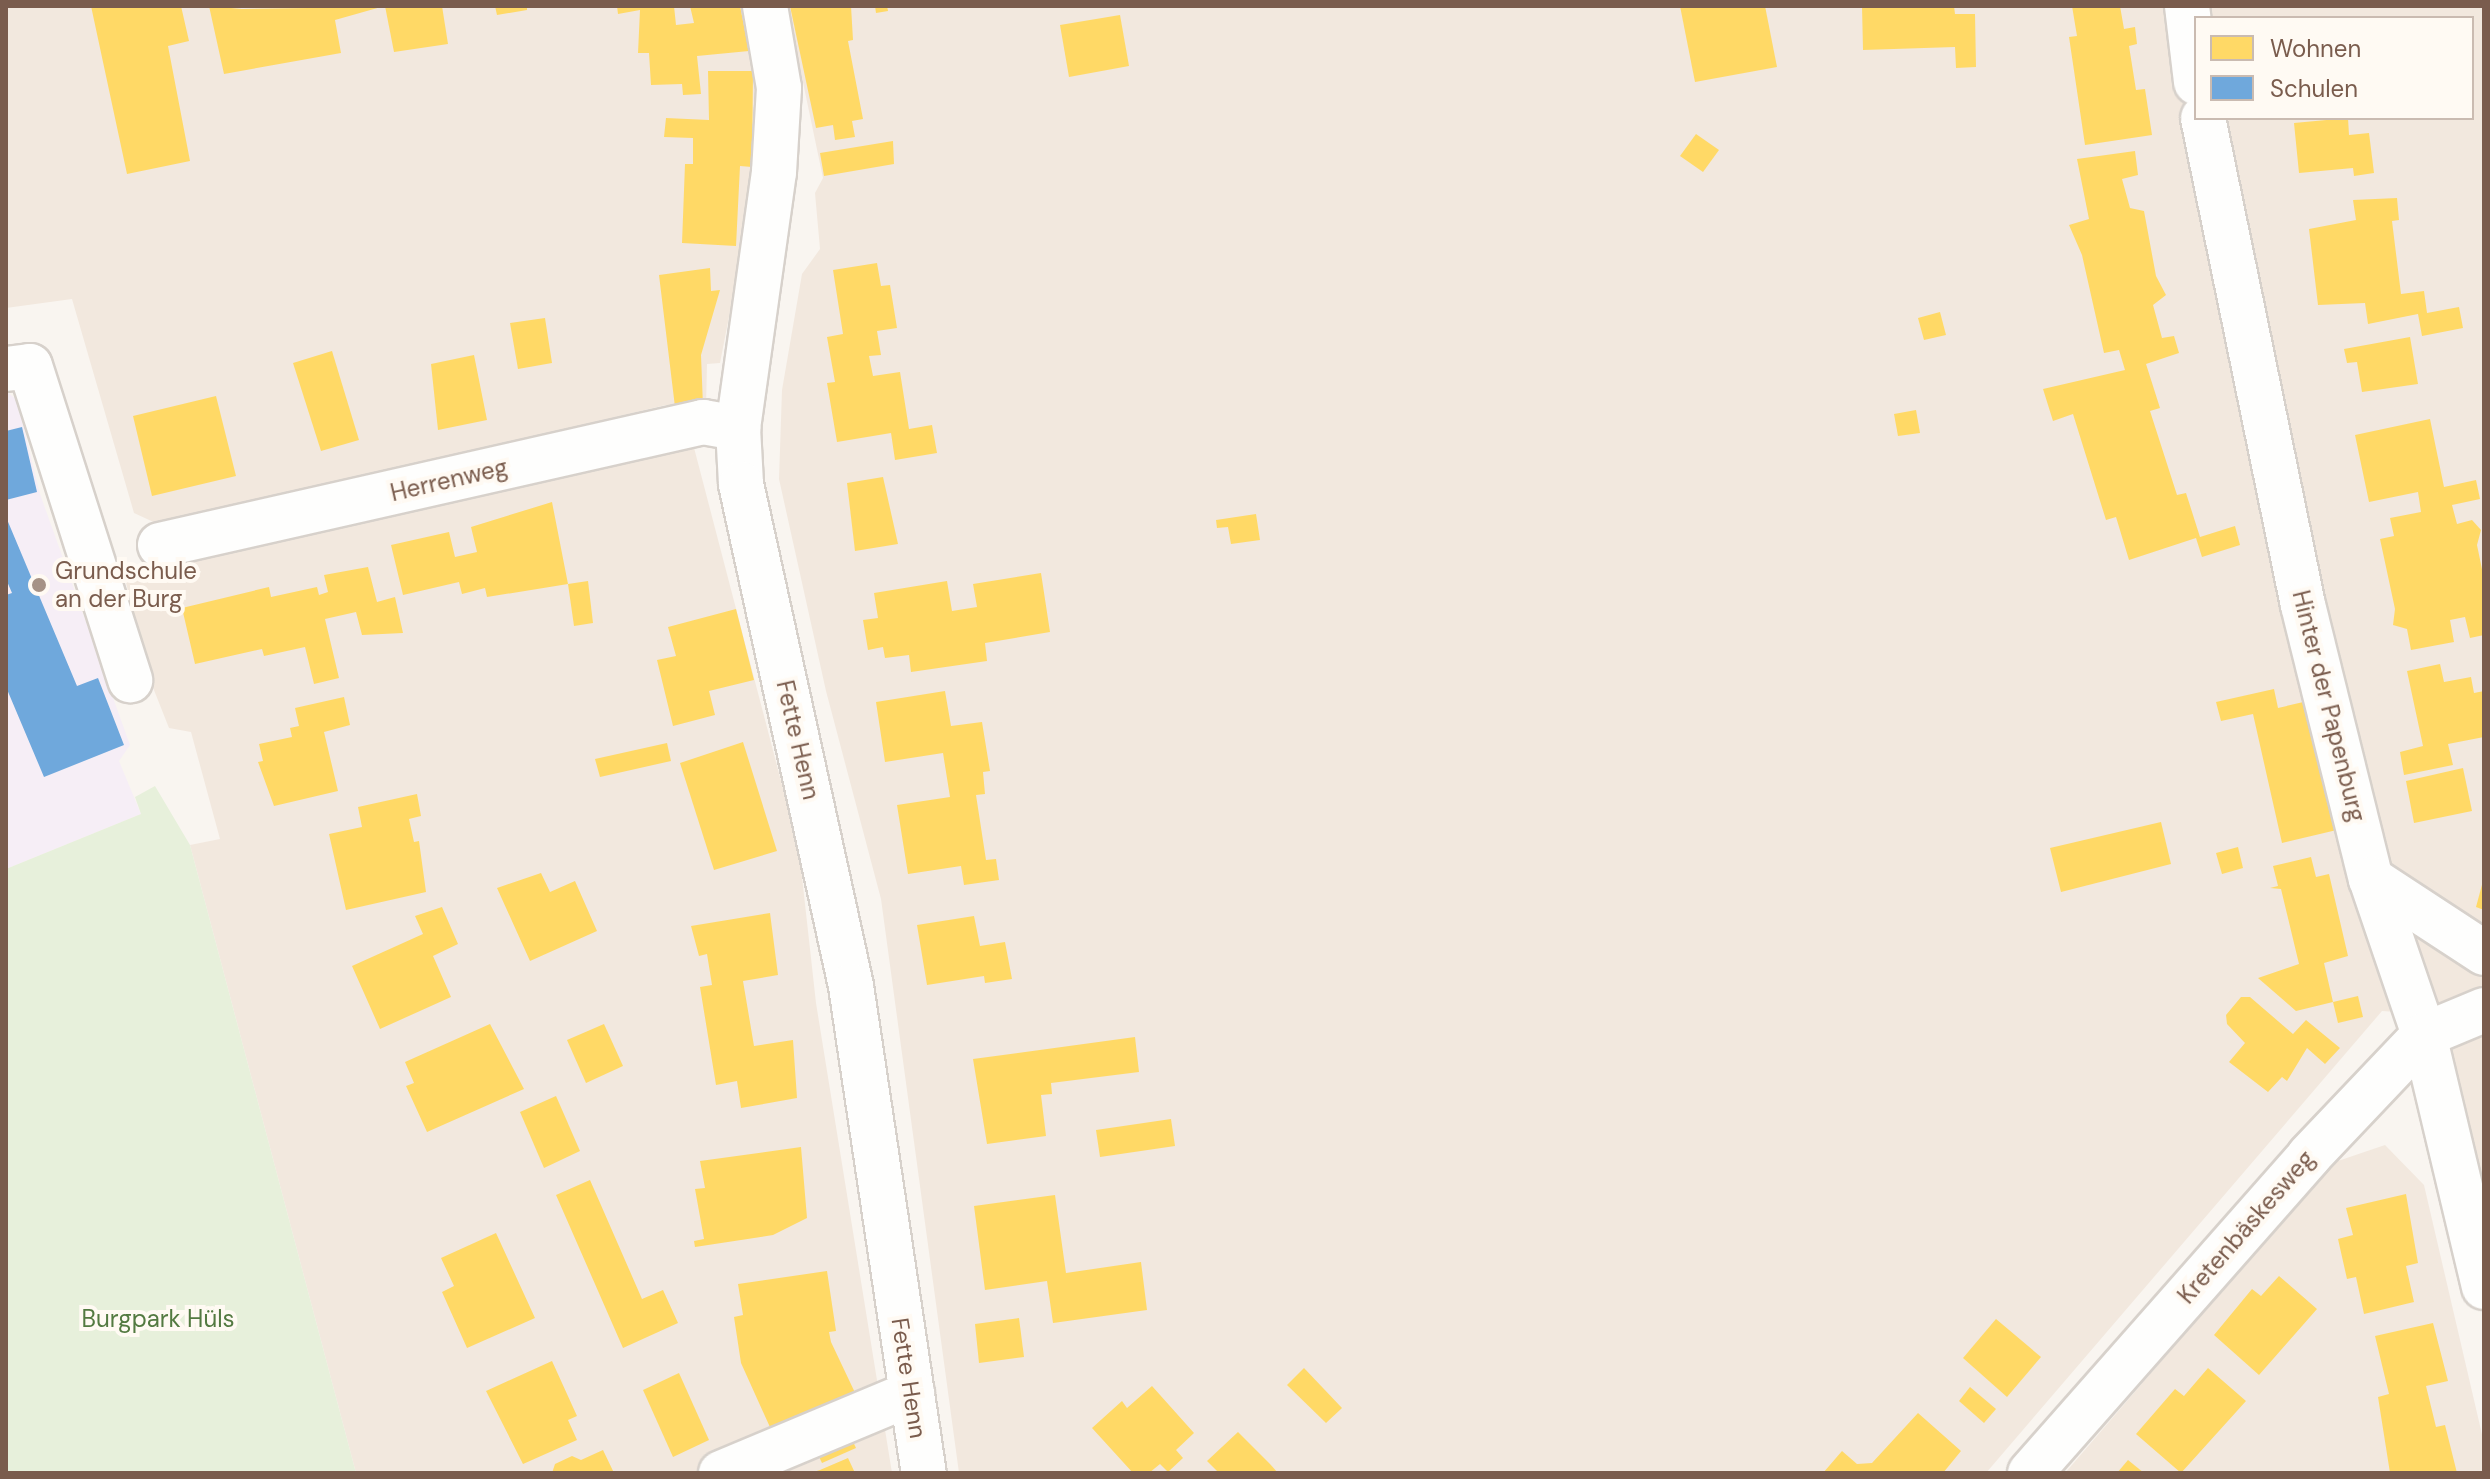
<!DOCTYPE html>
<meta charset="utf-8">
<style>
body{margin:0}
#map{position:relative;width:2490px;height:1479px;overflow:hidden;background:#f9f5f0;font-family:"DM Sans",sans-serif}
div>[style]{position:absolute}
.residential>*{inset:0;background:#f2e8de}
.education>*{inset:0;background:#f6eef6}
.green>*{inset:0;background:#e7f0db}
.homes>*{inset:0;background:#ffd966}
.schools>*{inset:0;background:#6fa8dc}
.roads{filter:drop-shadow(2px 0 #d7d1cb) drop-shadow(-2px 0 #d7d1cb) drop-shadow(0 2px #d7d1cb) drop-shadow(0 -2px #d7d1cb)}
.minor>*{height:44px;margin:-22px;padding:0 22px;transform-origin:22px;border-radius:22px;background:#fefefd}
.dots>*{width:22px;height:22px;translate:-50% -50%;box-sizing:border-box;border:4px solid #fffaf3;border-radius:50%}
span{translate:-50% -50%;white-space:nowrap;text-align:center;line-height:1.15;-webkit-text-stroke:8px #fffaf3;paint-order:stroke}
.street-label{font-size:24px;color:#7a5c4d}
.poi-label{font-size:24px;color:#7a5c4d}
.left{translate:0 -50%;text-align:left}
.park-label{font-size:24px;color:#537a41}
.frame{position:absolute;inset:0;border:8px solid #7a5c4d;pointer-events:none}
.legend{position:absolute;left:2194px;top:16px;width:280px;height:104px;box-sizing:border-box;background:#fffaf3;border:2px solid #cabbb1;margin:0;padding:10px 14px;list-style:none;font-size:24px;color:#7a5c4d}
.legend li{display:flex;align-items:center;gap:16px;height:40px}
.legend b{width:40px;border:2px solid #cabbb1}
</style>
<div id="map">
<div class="residential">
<i style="clip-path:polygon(6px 6px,743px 6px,755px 72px,750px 209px,720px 363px,707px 364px,706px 408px,685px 411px,666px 405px,160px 525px,134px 513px,72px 299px,6px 308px)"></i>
<i style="clip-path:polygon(evenodd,787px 6px,2484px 6px,2484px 1192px,2443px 1015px,2382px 1011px,1986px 1473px,959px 1473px,881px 899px,826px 691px,779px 479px,782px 390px,802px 274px,820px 249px,815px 193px,823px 178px,787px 6px,2196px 18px,2472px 18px,2472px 118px,2196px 118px,2196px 18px)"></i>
<i style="clip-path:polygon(692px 440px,799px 850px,816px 1003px,892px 1473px,356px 1473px,190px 845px,220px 839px,191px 732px,169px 728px,148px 675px,124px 574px)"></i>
<i style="clip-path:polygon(2385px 1145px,2424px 1185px,2484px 1443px,2484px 1473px,2065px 1473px,2332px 1163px)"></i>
</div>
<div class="education">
<i style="clip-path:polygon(6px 391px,17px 400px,40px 494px,130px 745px,119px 761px,141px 814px,6px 869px)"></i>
</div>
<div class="green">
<i style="clip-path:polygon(155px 786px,190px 845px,356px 1473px,6px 1473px,6px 869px,141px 814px,135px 797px)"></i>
</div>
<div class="homes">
<i style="clip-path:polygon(91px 6px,181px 6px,189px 41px,168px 46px,190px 161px,127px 174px)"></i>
<i style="clip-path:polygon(209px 6px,242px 9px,381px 7px,335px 20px,341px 53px,224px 74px)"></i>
<i style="clip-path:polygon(385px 6px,442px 6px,448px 44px,394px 52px)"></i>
<i style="clip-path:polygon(495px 6px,527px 6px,527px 10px,497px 15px)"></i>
<i style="clip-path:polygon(617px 6px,674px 6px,676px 25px,694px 23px,690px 6px,740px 6px,749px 51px,697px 56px,701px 94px,683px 95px,682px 84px,651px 85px,649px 53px,638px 53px,640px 10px,618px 14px)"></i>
<i style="clip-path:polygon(790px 6px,851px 6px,853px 40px,848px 41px,863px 119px,852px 121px,855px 137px,835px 140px,833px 125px,816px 128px)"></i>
<i style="clip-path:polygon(875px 6px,887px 6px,888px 11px,876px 13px)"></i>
<i style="clip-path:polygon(1680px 6px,1765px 6px,1777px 67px,1695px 82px)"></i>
<i style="clip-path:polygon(1862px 6px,1954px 6px,1955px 14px,1975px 14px,1976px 67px,1956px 68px,1955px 47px,1863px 50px)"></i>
<i style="clip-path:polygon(2072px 6px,2120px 6px,2124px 29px,2135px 27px,2137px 44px,2129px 46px,2136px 90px,2145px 89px,2152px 135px,2085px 145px,2069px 37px,2077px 36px)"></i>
<i style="clip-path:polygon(1120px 15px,1129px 66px,1069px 77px,1060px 25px)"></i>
<i style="clip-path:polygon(708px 71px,753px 71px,752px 167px,740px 166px,736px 246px,682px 243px,685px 164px,693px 164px,693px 138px,664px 137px,666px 118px,709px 120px)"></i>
<i style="clip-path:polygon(2348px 118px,2349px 135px,2369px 133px,2374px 173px,2354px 176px,2353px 168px,2299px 173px,2294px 123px)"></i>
<i style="clip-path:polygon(1696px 134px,1719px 150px,1703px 172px,1680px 156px)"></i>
<i style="clip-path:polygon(893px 141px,894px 164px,824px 176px,820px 153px)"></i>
<i style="clip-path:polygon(2135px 151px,2138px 175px,2122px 179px,2130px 208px,2144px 211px,2156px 276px,2166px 295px,2153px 305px,2162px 338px,2174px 336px,2179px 353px,2146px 364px,2160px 408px,2150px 411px,2177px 495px,2186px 493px,2200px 537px,2235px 526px,2240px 545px,2202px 557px,2196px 538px,2129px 560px,2116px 517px,2106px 520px,2073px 414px,2053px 421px,2043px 389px,2125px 370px,2119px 350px,2104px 353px,2082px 255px,2069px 225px,2089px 219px,2077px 159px)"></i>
<i style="clip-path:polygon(2397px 198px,2399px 220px,2392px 221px,2401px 294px,2424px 291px,2427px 313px,2459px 307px,2463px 328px,2422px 336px,2418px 314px,2368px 324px,2365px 303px,2318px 305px,2309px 229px,2356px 220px,2353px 200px)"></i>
<i style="clip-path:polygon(877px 263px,881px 286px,890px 285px,897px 328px,877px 331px,881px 355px,869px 356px,873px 376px,900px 372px,909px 429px,932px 425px,937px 453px,895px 460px,891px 433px,837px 442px,827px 383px,835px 382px,827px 337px,843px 334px,833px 270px)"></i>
<i style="clip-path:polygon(710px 268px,711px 291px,720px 290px,701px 355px,703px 406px,675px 407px,659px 275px)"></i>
<i style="clip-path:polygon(1940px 312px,1946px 335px,1924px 340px,1918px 318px)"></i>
<i style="clip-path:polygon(545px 318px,552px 363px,518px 369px,510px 323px)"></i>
<i style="clip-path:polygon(2410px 337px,2418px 384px,2362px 392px,2357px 362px,2347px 363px,2344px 349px)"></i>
<i style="clip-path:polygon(332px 351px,359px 440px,321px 451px,293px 363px)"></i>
<i style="clip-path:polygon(474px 355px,487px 420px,438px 430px,431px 364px)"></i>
<i style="clip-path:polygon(216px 396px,236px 476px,152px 496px,133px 416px)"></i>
<i style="clip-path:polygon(1916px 410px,1920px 433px,1898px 436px,1894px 414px)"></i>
<i style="clip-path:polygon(2430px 419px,2444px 487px,2476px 480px,2480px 499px,2452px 505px,2457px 524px,2472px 520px,2481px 530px,2477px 545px,2484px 579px,2484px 635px,2470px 638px,2465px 617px,2450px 620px,2454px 642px,2411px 650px,2407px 629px,2393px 625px,2395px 609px,2380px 539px,2394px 536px,2390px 518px,2421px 512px,2418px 492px,2369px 502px,2355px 435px)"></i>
<i style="clip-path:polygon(883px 477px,898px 544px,855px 551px,847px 483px)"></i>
<i style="clip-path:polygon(552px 502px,568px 584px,487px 597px,485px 588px,462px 594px,459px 582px,403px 595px,391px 545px,449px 532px,455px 557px,477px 552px,471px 527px)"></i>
<i style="clip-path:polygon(1256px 514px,1260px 540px,1231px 544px,1228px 527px,1217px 528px,1216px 520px)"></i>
<i style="clip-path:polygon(368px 567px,377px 602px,395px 597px,403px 633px,362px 635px,356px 612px,325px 619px,339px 678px,314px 684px,305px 647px,264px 656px,262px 649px,195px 664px,182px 608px,269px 587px,271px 597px,317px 587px,319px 595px,328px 592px,324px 575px)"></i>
<i style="clip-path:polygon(1041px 573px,1050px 632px,985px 643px,987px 661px,911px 672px,909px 655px,885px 658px,883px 647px,868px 650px,863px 620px,878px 618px,874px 593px,947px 581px,952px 611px,977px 607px,973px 584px)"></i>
<i style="clip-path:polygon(588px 581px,593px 623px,574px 626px,568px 584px)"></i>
<i style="clip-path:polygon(736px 609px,754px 680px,709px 691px,715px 715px,673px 726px,657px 660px,676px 656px,668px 627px)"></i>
<i style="clip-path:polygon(2440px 664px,2444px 682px,2471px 677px,2474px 693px,2484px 691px,2484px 737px,2448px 744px,2453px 765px,2404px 775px,2400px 752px,2423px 746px,2407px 671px)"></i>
<i style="clip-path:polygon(2274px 689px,2278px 708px,2312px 700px,2341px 829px,2282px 843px,2253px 714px,2221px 721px,2216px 702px)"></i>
<i style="clip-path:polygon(945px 691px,951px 726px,982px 722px,990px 771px,983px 772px,985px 794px,976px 795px,986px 860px,996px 859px,999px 880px,964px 885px,961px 866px,908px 874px,897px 805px,950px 797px,943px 753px,885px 762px,876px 702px)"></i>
<i style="clip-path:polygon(344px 697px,350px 725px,324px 732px,338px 791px,274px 806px,258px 762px,263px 761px,259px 744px,292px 737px,290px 728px,299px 726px,295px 708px)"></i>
<i style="clip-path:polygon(743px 742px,777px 851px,714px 870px,680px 763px)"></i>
<i style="clip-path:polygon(667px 743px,671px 761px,600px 777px,595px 759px)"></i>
<i style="clip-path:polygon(2463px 768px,2472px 811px,2414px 823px,2406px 781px)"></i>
<i style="clip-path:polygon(417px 794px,421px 816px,409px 819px,414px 842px,419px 841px,426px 892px,346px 910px,329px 834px,362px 827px,358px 807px)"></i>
<i style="clip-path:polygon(2161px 822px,2171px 864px,2061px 892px,2050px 848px)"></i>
<i style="clip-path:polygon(2238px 847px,2243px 868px,2222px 874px,2216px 853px)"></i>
<i style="clip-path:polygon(2311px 857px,2316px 877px,2329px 874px,2348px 956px,2324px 963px,2333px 1002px,2296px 1011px,2258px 978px,2299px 964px,2281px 889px,2270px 888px,2278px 886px,2273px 866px)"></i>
<i style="clip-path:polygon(541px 873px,550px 892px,575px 881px,597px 931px,530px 961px,497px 888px)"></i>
<i style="clip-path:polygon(2483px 881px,2484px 881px,2484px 910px,2476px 907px)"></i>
<i style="clip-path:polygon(442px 907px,458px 944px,433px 956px,451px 997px,380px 1029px,352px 966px,423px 934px,415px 916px)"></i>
<i style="clip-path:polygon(770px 913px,778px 975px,743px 981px,754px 1046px,793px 1040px,797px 1098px,741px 1108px,737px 1081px,716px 1085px,700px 987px,712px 985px,707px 954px,699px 956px,691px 926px)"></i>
<i style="clip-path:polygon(974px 916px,980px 946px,1005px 942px,1012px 979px,985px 983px,984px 976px,927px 985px,917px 925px)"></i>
<i style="clip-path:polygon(2358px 996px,2363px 1017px,2338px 1023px,2333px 1002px)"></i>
<i style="clip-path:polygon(2241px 997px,2250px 997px,2293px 1034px,2306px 1020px,2340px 1048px,2325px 1064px,2307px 1048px,2287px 1081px,2282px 1077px,2268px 1092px,2229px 1062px,2245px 1043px,2227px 1024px,2226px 1015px)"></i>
<i style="clip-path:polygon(490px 1024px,524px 1089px,427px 1132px,406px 1086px,414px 1083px,405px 1062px)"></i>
<i style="clip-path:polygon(604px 1024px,623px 1066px,586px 1083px,567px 1040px)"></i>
<i style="clip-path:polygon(1135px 1037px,1139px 1072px,1051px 1083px,1052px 1094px,1041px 1095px,1046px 1136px,987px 1144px,973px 1059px)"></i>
<i style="clip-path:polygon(556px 1096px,580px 1151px,544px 1168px,520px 1112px)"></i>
<i style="clip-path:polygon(1171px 1119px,1175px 1146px,1100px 1157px,1096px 1130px)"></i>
<i style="clip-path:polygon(801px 1147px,807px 1218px,773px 1235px,695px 1247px,694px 1241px,704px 1239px,695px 1189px,705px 1188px,700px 1161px)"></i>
<i style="clip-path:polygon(590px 1180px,642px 1299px,663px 1290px,678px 1323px,623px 1348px,556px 1195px)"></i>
<i style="clip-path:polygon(2406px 1194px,2418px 1263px,2406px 1266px,2414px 1302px,2364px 1314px,2356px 1277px,2347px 1279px,2338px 1239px,2353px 1235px,2346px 1208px)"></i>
<i style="clip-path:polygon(1055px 1195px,1066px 1273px,1141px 1262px,1147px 1310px,1053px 1323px,1047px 1281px,985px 1290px,974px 1206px)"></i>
<i style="clip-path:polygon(496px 1233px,535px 1318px,467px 1348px,442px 1292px,454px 1286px,441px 1258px)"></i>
<i style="clip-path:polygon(827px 1271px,836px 1331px,829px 1332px,831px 1342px,858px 1399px,774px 1436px,741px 1363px,734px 1317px,743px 1315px,738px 1284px)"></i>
<i style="clip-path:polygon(2279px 1276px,2317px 1309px,2259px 1375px,2214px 1335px,2252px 1289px,2261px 1296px)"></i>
<i style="clip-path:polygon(1019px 1318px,1024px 1357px,979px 1363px,975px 1324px)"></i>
<i style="clip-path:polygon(1996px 1319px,2041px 1357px,2007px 1397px,1963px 1358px)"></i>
<i style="clip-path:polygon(2433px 1323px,2448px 1381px,2426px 1386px,2436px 1427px,2445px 1425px,2457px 1473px,2390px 1473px,2378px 1397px,2389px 1394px,2375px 1336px)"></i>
<i style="clip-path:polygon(552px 1361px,577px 1416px,568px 1420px,577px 1440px,523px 1464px,486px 1391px)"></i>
<i style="clip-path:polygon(1304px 1368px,1342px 1408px,1326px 1423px,1287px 1385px)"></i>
<i style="clip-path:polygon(2208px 1368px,2246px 1401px,2181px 1473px,2136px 1434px,2175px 1389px,2184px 1396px)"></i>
<i style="clip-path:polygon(679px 1373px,709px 1440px,673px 1457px,643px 1390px)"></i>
<i style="clip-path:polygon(1152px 1386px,1194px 1433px,1176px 1450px,1183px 1458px,1168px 1472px,1160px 1464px,1149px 1473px,1133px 1473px,1092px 1428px,1122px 1401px,1127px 1408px)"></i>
<i style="clip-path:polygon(1970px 1387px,1996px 1409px,1984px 1423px,1959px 1401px)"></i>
<i style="clip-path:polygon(1918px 1413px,1961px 1451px,1943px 1473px,1823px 1473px,1842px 1451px,1857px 1464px,1872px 1463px)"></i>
<i style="clip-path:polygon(848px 1431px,856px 1448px,822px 1463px,814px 1446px)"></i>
<i style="clip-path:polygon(1238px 1432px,1269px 1463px,1278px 1473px,1219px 1473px,1207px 1461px)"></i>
<i style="clip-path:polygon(603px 1450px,614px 1473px,552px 1473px,555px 1464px,572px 1456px,581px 1460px)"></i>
<i style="clip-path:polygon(848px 1458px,855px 1473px,810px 1473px,820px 1470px)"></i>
<i style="clip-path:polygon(2128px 1460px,2144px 1473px,2117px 1473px)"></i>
</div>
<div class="schools">
<i style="clip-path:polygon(22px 427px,37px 492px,6px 500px,6px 431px)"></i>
<i style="clip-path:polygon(6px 517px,77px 686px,98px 678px,124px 745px,44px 777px,6px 687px,6px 595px,12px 593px,6px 579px)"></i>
</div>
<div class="roads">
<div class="minor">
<i style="left:765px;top:6px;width:83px;rotate:80.3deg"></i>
<i style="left:779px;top:88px;width:84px;rotate:93.4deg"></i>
<i style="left:774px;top:172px;width:259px;rotate:98deg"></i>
<i style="left:738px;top:428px;width:56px;rotate:86.9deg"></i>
<i style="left:741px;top:484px;width:514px;rotate:77.64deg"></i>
<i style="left:851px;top:986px;width:492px;rotate:81.5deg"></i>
<i style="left:2187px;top:6px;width:77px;rotate:83.2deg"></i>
<i style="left:2203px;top:118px;width:497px;rotate:78.4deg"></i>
<i style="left:2303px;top:605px;width:282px;rotate:76.1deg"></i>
<i style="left:2371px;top:879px;width:165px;rotate:71.2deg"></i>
<i style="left:2424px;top:1035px;width:259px;rotate:76.6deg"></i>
<i style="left:6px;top:369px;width:24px;rotate:-7deg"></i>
<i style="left:30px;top:366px;width:330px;rotate:72.3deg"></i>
<i style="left:160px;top:545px;width:557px;rotate:-12.76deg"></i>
<i style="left:703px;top:422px;width:36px;rotate:10deg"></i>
<i style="left:2371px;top:879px;width:135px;rotate:33.2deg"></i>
<i style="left:721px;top:1473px;width:207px;rotate:-22.7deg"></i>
<i style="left:2030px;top:1473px;width:422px;rotate:-48.6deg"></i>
<i style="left:2309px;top:1156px;width:167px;rotate:-46.5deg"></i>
<i style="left:2424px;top:1035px;width:65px;rotate:-22.6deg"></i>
</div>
</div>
<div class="dots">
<i style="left:39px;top:585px;background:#a69286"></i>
</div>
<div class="street-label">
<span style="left:449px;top:480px;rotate:-13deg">Herrenweg</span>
<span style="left:2329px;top:706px;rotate:76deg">Hinter der Papenburg</span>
<span style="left:798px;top:740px;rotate:77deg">Fette Henn</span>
<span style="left:2246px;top:1227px;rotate:-49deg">Kretenbäskesweg</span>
<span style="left:909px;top:1378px;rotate:81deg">Fette Henn</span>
</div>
<div class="poi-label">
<span class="left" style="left:55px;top:585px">Grundschule<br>an der Burg</span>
</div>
<div class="park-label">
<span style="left:158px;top:1319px">Burgpark Hüls</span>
</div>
<div class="frame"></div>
<ul class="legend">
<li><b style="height:22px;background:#ffd966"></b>Wohnen</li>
<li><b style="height:22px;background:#6fa8dc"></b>Schulen</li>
</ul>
</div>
